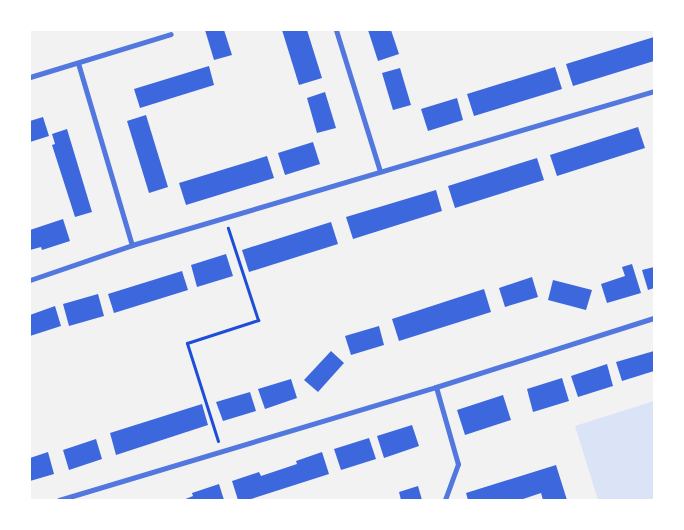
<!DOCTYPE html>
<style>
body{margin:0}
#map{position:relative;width:684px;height:530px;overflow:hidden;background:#f2f2f2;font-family:Lato,sans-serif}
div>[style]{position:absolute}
.green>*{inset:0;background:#dbe4f7}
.building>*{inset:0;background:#3d67dc}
.path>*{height:3px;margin:-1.5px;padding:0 1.5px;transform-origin:1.5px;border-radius:1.5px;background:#1d4ed8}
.minor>*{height:5px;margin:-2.5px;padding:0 2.5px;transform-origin:2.5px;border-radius:2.5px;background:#5277de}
span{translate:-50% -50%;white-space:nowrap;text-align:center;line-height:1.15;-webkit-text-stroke:5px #fff;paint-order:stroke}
.frame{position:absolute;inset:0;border:31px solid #fff;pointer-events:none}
</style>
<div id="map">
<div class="green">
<i style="clip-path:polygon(654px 401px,654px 500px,598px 500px,575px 426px)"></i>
</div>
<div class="building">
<i style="clip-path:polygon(205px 30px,224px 30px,232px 55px,214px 60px)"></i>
<i style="clip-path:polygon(282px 30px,307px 30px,322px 78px,299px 85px)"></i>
<i style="clip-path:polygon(368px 30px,391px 30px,399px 54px,378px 61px)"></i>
<i style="clip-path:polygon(654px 37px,654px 61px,573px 86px,566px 64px)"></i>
<i style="clip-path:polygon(209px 66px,214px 85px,140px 108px,134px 89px)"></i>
<i style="clip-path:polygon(555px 67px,562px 89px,474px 116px,467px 94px)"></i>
<i style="clip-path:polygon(400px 68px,411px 105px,393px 110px,382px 73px)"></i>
<i style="clip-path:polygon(325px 92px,336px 128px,317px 133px,307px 98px)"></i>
<i style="clip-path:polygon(457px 98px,463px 120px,428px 131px,421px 109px)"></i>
<i style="clip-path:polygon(146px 115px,168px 187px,149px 193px,127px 121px)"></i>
<i style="clip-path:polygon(43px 117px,49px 136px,30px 142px,30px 121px)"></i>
<i style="clip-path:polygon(638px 127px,645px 148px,557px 176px,550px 155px)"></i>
<i style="clip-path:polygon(67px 129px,92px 212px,75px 217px,52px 145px,55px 144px,52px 134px)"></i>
<i style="clip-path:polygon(313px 142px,320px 164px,285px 175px,278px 153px)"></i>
<i style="clip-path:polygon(267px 156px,274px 178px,186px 205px,179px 183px)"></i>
<i style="clip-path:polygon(537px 158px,544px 180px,455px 208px,448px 186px)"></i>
<i style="clip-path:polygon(436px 190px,442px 211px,353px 239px,346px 217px)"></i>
<i style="clip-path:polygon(63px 219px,70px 241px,42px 250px,41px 247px,30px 250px,30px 230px)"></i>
<i style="clip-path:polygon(331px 222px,338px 244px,249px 272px,242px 250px)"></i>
<i style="clip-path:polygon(226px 254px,233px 276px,197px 287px,191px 265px)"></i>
<i style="clip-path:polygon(632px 264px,641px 293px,607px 303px,601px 284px,625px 276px,622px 267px)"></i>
<i style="clip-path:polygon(654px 267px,654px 288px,648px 290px,642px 270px)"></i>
<i style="clip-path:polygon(182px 271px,188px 290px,114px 313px,108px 294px)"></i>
<i style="clip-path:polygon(532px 277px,538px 297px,505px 307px,499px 288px)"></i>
<i style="clip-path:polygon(553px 280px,592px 290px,586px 310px,548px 300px)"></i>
<i style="clip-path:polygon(484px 289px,491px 312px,399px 341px,392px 319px)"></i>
<i style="clip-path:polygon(98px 294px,104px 316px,69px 326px,63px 304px)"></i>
<i style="clip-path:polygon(55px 306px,61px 326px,30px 336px,30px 315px)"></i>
<i style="clip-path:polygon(379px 326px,384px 345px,351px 355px,345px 336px)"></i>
<i style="clip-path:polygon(331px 351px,344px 363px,318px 392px,304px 380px)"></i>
<i style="clip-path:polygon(654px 351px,654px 371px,622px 381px,616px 362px)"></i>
<i style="clip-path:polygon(607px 364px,613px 386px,578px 397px,571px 376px)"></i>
<i style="clip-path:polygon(562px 378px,569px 401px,533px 412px,527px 389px)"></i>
<i style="clip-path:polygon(291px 379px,297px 398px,265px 409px,258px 389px)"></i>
<i style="clip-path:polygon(250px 392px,256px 411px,223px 421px,216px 402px)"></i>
<i style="clip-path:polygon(503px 395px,511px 420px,465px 435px,457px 410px)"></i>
<i style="clip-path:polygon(202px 404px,208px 425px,116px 455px,110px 433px)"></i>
<i style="clip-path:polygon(412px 425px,419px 446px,384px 458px,377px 436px)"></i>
<i style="clip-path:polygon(369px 438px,376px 459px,341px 470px,334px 449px)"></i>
<i style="clip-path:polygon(96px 439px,102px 459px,69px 470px,63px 450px)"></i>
<i style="clip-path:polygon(48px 452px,54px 474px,30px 481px,30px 458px)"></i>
<i style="clip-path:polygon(322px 452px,329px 474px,248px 500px,238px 500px,232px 481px,259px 472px,261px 476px,297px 464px,296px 461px)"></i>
<i style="clip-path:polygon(556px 465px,567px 500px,543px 500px,541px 493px,520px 500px,468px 500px,466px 493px)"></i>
<i style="clip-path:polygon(219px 484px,224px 500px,183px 500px,193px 496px,192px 493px)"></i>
<i style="clip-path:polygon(418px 486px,422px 500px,401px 500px,399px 492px)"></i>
</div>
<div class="path">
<i style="left:218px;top:441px;width:103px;rotate:-107.6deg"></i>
<i style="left:187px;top:343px;width:75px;rotate:-17.9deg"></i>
<i style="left:258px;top:320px;width:97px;rotate:-108.1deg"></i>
</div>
<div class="minor">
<i style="left:336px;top:30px;width:148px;rotate:72.7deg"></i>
<i style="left:78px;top:63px;width:190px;rotate:73.5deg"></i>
<i style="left:30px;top:77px;width:147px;rotate:-17deg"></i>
<i style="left:30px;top:280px;width:108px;rotate:-18.9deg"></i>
<i style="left:132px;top:245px;width:544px;rotate:-16.44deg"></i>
<i style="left:436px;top:387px;width:80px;rotate:74.1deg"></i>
<i style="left:458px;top:464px;width:38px;rotate:110deg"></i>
<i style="left:59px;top:500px;width:394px;rotate:-16.7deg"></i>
<i style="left:436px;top:387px;width:229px;rotate:-17.6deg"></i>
</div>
<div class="frame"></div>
</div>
